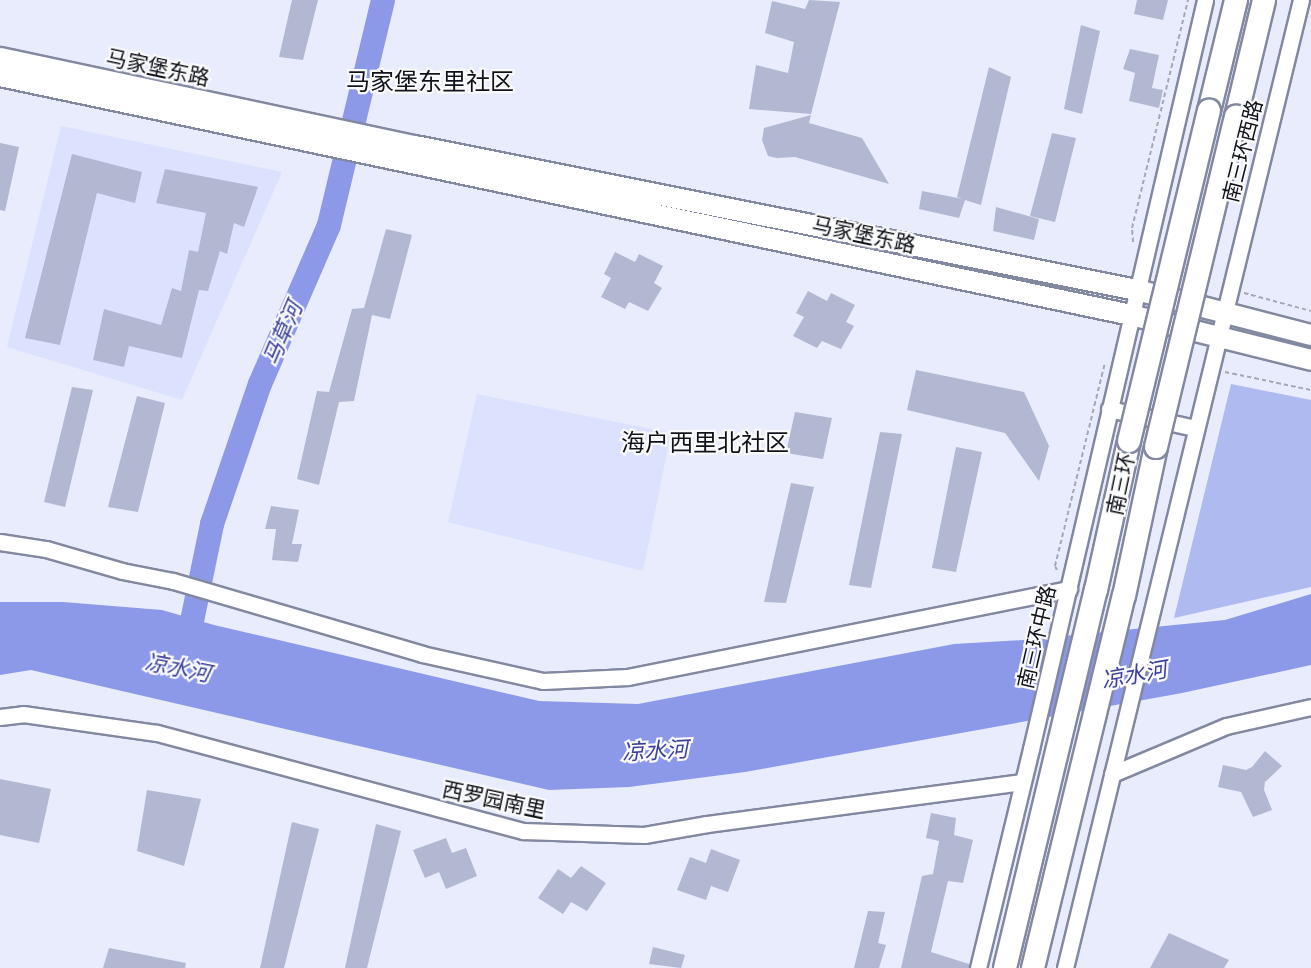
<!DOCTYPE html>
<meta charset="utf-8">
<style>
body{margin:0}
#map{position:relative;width:1311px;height:968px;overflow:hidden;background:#e8ecfc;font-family:Commissioner,"Noto Sans SC",sans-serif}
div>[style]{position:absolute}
.built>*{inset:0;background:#dce2fe}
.green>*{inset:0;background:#afbaf1}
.water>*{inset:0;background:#8c99e9}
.river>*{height:24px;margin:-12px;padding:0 12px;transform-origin:12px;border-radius:12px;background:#8c99e9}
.building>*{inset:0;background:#b2b8d2}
.path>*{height:2px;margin-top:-1px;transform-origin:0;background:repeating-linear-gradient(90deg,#a4a7b5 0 4.5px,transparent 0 7.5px)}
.roads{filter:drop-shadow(2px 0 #8388a1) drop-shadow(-2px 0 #8388a1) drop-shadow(0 2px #8388a1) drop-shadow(0 -2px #8388a1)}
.minor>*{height:15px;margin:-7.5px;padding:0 7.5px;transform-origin:7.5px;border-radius:7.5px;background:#fff}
.major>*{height:20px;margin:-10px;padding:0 10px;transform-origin:10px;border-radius:10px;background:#fff}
.highway>*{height:22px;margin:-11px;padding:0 11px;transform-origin:11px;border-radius:11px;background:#fff}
.bridges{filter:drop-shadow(2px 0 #8388a1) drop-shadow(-2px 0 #8388a1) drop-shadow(0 2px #8388a1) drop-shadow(0 -2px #8388a1)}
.highway-bridge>*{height:22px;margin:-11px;padding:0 11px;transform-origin:11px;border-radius:11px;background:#fff}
span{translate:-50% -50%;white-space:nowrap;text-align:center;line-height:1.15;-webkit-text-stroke:4.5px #fafafa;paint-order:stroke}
.street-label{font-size:21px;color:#11131c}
.water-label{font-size:22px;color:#3c419d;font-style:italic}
.quarter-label{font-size:24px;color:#11131c}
</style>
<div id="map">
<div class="built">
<i style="clip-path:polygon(61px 126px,282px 172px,182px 400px,7px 347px)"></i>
<i style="clip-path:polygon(477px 394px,671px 433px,643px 571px,448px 522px)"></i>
</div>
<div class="green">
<i style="clip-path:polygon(1231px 384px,1311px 400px,1311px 587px,1174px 618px)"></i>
</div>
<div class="water">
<i style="clip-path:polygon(1311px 594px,1311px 665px,1182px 693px,745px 772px,629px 787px,549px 790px,31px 670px,0 675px,0 602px,63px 602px,162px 610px,214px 625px,539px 701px,638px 704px,954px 644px,1023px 640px,1225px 620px)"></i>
</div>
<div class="river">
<i style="left:186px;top:650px;width:129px;rotate:-78.3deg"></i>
<i style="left:212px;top:524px;width:148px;rotate:-71.1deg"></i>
<i style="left:260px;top:384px;width:173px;rotate:-66.5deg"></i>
<i style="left:329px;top:225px;width:231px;rotate:-76.5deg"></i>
</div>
<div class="building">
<i style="clip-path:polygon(292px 0,318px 0,303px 60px,279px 57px)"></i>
<i style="clip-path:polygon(809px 0,840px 2px,811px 114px,749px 109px,756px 65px,788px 73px,794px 42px,765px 33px,772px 1px,805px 9px)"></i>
<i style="clip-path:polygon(1137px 0,1168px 0,1163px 20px,1134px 14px)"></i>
<i style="clip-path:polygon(1081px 25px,1100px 31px,1082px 114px,1064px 109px)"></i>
<i style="clip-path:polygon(1130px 49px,1159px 55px,1152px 88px,1163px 90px,1159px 108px,1129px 101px,1135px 73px,1123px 69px)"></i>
<i style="clip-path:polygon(989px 67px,1011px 77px,981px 205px,965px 200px,959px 218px,919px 209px,922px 191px,963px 199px,957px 197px)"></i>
<i style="clip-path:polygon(811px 115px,809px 123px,862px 138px,889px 184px,795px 157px,777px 158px,768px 156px,762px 140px,764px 128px)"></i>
<i style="clip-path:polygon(1052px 133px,1076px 138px,1055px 222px,1030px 216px)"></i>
<i style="clip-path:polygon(0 143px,19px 147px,5px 211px,0 210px)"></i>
<i style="clip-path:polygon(72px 154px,142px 172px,135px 203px,97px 193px,60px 345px,25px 338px)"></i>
<i style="clip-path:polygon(165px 169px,258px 187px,244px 227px,234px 223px,227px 254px,220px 251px,208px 291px,199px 290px,182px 358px,129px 346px,124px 367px,93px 360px,104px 309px,161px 325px,172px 288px,181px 291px,189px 250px,198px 252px,206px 213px,156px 203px)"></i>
<i style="clip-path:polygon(996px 207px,1039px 219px,1034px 240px,993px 231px)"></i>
<i style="clip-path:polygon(386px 229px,412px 235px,390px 319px,372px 315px,354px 401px,339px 402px,319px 485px,297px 479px,317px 391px,329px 392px,352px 309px,364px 308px)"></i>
<i style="clip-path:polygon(615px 252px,635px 262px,639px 254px,663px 266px,654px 283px,662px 288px,648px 311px,629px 302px,625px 309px,601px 297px,611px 278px,604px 274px)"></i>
<i style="clip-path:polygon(808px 291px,827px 301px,831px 293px,855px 305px,846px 322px,854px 326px,841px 349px,822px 341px,817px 348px,793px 336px,804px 317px,796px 313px)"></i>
<i style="clip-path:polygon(916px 370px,1024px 392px,1049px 446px,1039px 481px,1005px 433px,907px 410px)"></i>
<i style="clip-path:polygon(72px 387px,93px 390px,65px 507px,44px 502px)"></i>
<i style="clip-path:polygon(137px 396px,165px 403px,138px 512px,108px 507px)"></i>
<i style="clip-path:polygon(795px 412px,832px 418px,823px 459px,786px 453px)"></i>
<i style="clip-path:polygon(880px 432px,902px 434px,871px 588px,849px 585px)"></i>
<i style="clip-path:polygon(956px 447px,982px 452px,956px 572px,932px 568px)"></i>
<i style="clip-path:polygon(791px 483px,814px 487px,786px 603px,764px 602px)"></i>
<i style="clip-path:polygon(271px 506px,299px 510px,292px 544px,302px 544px,298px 562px,272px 560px,276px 529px,265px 529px)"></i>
<i style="clip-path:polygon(1265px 751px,1282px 766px,1265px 782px,1264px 790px,1272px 810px,1253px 817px,1241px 792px,1218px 787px,1223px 765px,1246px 770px,1252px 767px)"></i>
<i style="clip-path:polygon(0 779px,51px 789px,39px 843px,0 835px)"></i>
<i style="clip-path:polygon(147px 790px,201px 799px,184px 866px,137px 851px)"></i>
<i style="clip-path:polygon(931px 813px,956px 818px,954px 835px,973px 840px,963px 883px,948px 881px,931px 952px,969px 964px,969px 968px,901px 968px,922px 876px,933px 874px,939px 841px,926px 838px)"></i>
<i style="clip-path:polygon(292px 822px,319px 829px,284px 968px,260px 968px)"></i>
<i style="clip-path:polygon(376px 824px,401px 831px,367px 968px,345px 968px)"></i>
<i style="clip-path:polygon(446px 838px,452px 853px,466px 848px,477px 876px,446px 889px,439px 872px,425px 878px,413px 850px)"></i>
<i style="clip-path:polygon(711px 849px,740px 860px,728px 892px,711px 886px,706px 900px,677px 890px,690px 857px,706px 863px)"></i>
<i style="clip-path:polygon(581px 866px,606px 883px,587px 911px,571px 902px,563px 914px,538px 898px,558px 869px,571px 878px)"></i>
<i style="clip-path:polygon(868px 911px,885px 912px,878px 943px,886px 945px,879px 968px,854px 968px)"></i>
<i style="clip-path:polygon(1169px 933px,1229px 960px,1224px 968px,1150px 968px)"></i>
<i style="clip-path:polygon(653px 947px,685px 955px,681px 968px,649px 964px)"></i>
<i style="clip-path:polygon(109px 948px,186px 963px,185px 968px,103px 968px)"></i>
</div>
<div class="path">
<i style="left:1133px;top:242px;width:14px;rotate:-94deg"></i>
<i style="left:1132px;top:228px;width:235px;rotate:-76.2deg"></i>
<i style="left:1244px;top:293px;width:69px;rotate:15deg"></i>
<i style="left:1225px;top:372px;width:88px;rotate:11.8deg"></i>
<i style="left:1057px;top:570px;width:4px;rotate:-117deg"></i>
<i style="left:1055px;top:566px;width:209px;rotate:-76.2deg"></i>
</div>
<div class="roads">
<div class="minor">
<i style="left:1109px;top:409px;width:88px;rotate:12.5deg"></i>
<i style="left:0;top:542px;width:47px;rotate:8.7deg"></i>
<i style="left:46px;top:549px;width:79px;rotate:16.1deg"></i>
<i style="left:122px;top:571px;width:52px;rotate:11.1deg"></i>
<i style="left:173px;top:581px;width:259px;rotate:16.3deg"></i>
<i style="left:422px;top:654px;width:124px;rotate:12.6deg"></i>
<i style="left:543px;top:681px;width:85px;rotate:-2.7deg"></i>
<i style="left:628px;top:677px;width:450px;rotate:-11.3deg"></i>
<i style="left:0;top:717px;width:23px;rotate:-7deg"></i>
<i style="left:23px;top:714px;width:135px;rotate:8.1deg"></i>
<i style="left:157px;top:733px;width:379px;rotate:15deg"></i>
<i style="left:523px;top:831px;width:121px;rotate:1.9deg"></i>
<i style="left:644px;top:835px;width:64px;rotate:-9.9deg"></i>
<i style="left:707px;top:824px;width:318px;rotate:-7.6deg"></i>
<i style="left:1112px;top:774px;width:124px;rotate:-22.8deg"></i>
<i style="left:1226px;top:726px;width:87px;rotate:-12.6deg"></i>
<i style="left:978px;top:968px;width:225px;rotate:-76.4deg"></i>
<i style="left:1031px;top:749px;width:769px;rotate:-76.92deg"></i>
<i style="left:1065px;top:968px;width:996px;rotate:-76.3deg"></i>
</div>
<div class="major">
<i style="left:0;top:58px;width:424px;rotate:12deg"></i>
<i style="left:415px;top:146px;width:736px;rotate:11.28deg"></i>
<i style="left:1137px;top:290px;width:180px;rotate:14.5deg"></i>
<i style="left:0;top:76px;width:1156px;rotate:11.93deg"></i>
<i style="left:1131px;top:315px;width:186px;rotate:14deg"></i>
</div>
<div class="highway">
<i style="left:1209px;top:111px;width:114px;rotate:-76.3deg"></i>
<i style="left:1236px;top:117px;width:120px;rotate:-76.5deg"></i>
<i style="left:1005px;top:968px;width:389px;rotate:-76.5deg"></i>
<i style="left:1096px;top:590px;width:153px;rotate:-77.5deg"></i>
<i style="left:1033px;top:968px;width:383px;rotate:-76.3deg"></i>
<i style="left:1124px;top:596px;width:152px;rotate:-77.9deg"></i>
</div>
</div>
<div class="bridges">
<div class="highway-bridge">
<i style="left:1129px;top:441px;width:340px;rotate:-76.4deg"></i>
<i style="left:1156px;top:447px;width:340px;rotate:-76.4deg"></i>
</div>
</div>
<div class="street-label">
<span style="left:158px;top:67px;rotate:12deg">马家堡东路</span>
<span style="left:1242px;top:151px;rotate:-76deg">南三环西路</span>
<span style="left:864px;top:234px;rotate:12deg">马家堡东路</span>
<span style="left:1120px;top:484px;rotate:-78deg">南三环</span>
<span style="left:1036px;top:637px;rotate:-77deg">南三环中路</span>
<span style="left:494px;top:799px;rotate:12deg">西罗园南里</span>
</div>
<div class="water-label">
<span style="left:282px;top:333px;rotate:-67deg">马草河</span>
<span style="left:178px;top:667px;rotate:11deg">凉水河</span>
<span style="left:1134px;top:674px;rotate:-10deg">凉水河</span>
<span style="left:655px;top:750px;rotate:-3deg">凉水河</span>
</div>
<div class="quarter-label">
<span style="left:430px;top:81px">马家堡东里社区</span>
<span style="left:705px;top:442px">海户西里北社区</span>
</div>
</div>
